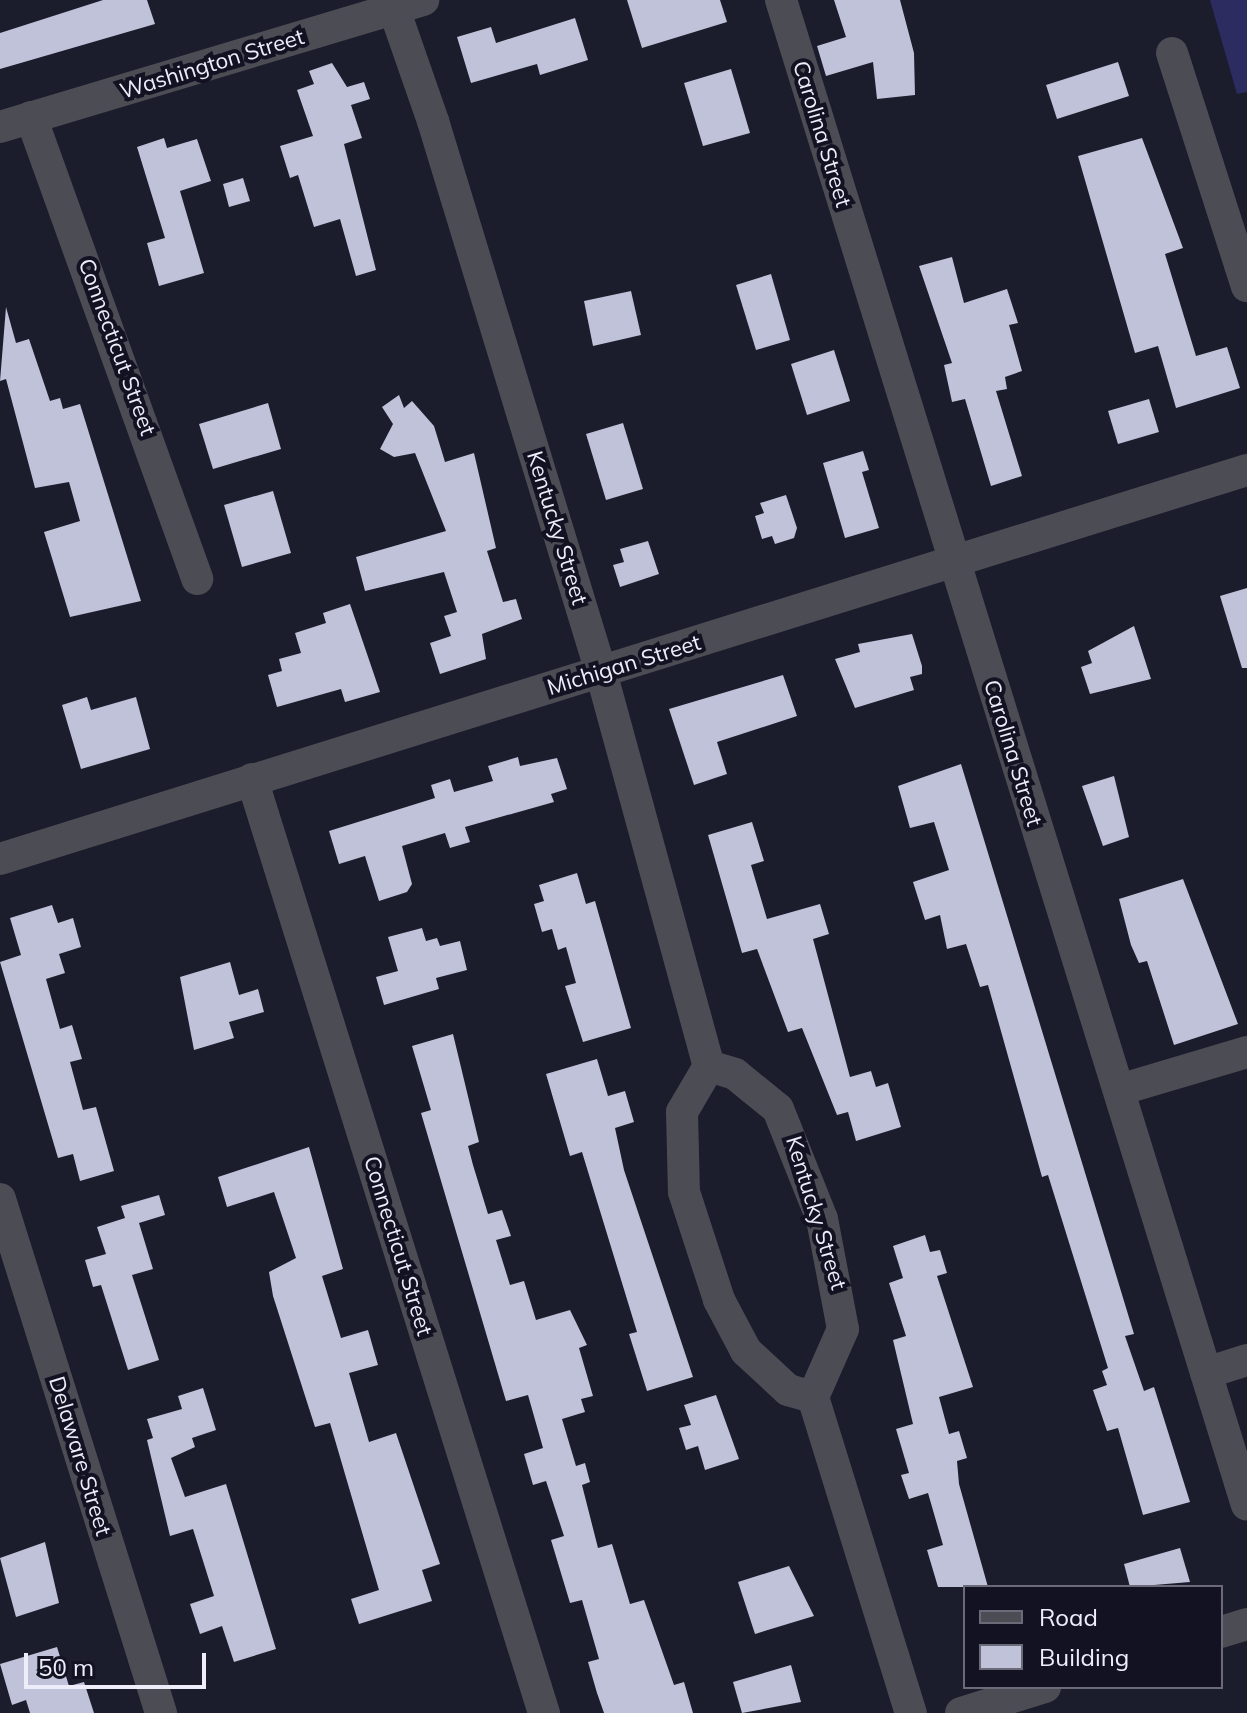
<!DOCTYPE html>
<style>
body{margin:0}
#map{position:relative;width:1247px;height:1713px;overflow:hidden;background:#1b1c2c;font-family:Mulish,sans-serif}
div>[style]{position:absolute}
.green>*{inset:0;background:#2d2c60}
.building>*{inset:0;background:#bfc2d8}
.minor>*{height:32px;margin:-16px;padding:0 16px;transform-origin:16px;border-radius:16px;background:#4c4c55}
span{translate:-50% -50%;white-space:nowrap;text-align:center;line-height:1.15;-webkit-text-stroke:8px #121222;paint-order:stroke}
.street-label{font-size:22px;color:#edeefa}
.legend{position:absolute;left:963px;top:1585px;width:260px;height:104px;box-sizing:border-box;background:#121222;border:2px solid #6a6a78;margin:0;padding:10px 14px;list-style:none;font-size:24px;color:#edeefa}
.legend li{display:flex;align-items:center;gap:16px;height:40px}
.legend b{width:40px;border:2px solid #6a6a78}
.scale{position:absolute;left:24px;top:1653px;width:182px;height:36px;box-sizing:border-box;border:4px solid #edeefa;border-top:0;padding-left:10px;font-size:24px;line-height:28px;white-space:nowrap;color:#edeefa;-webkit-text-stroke:6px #121222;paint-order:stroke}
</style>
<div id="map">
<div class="green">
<i style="clip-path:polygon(1210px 0,1247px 0,1247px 92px,1237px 94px)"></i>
</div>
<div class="building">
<i style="clip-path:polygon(103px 0,147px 0,155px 24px,0 69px,0 33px)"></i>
<i style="clip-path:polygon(627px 0,720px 0,727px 22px,642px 48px)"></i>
<i style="clip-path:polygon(834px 0,900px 0,914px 53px,915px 95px,877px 99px,873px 62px,826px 76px,817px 46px,846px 37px)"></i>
<i style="clip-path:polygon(575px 18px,588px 60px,540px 75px,537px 64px,471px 83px,457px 37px,491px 27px,496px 43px)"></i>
<i style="clip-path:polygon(1118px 62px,1129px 96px,1057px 119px,1046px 85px)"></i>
<i style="clip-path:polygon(332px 63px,347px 87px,364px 82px,370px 99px,351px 105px,362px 138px,344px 144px,376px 270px,356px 276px,340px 219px,314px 227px,298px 175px,290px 178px,280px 146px,313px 136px,297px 90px,314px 84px,309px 71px)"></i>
<i style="clip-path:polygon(731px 69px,750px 133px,703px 146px,684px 83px)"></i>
<i style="clip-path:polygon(164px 138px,167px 148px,197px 139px,211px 181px,180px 191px,204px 273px,159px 286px,147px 243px,165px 238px,137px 147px)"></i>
<i style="clip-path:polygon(1142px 138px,1183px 248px,1165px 254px,1196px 356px,1227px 347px,1240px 388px,1176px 408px,1158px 346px,1135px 353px,1078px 156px)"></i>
<i style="clip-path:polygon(243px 178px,250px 201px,229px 207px,223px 184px)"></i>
<i style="clip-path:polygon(952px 257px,964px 303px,1007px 289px,1018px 323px,1009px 325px,1022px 371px,1005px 377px,1007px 389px,996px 391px,1022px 476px,991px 486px,965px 399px,952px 402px,944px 365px,952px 363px,919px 266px)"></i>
<i style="clip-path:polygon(771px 274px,790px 340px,756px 350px,736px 285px)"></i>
<i style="clip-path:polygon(631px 291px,641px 335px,593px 346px,584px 301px)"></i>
<i style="clip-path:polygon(6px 307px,16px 343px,29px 339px,50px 401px,60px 398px,63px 409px,80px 404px,141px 601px,70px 617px,44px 532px,80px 521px,69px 482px,35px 488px,6px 379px,0 381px)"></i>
<i style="clip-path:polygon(834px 350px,850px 401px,807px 415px,791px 364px)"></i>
<i style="clip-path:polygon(399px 395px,404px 408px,412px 401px,434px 426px,445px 462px,474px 453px,496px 548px,487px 551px,503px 602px,516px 599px,522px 619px,482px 634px,486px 659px,440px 674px,430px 643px,451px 636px,444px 616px,457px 612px,444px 572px,365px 591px,356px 557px,446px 531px,415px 453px,394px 457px,380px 449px,393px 424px,382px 407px)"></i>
<i style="clip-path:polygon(1149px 399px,1159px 432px,1118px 444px,1108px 411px)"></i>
<i style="clip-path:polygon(268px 403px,281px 449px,213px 469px,199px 424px)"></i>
<i style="clip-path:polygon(623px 423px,643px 489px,606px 500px,586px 434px)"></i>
<i style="clip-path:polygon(863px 451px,869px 470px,862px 472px,879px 528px,845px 538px,823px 463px)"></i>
<i style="clip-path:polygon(273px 491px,291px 553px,242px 567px,224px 505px)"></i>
<i style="clip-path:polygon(786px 495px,797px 528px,794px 538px,775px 544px,772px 536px,762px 539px,755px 516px,764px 513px,760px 503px)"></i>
<i style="clip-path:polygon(648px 541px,659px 574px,620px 587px,613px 565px,624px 562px,620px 549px)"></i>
<i style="clip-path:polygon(1247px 588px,1247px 668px,1242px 668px,1220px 596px)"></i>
<i style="clip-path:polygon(350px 604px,380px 692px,345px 702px,341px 689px,277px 707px,268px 675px,282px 671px,279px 659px,301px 653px,295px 633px,326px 623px,323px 613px)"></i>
<i style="clip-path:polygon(1134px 626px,1151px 679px,1090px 694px,1081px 667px,1092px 663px,1088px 651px)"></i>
<i style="clip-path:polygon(912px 634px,922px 666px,922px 674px,910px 677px,914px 690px,855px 708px,835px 659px,860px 652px,858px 644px)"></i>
<i style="clip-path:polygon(783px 675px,797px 716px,717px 742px,727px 774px,694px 785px,669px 709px)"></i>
<i style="clip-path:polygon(87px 697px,91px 710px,136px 697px,150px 749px,81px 769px,62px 705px)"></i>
<i style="clip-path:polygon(518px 757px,520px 766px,557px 758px,567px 789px,551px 794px,554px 802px,465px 827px,470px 842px,450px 848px,445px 833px,402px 846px,412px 884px,407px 892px,379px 901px,365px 856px,339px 864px,329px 831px,435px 798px,431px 785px,450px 779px,454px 792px,493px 781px,488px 766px)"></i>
<i style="clip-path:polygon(961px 764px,1134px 1334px,1125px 1336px,1144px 1391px,1154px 1387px,1190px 1502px,1143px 1515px,1118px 1428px,1107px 1431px,1093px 1390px,1107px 1385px,1102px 1371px,1108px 1368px,1048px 1175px,1042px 1177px,988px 985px,980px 987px,966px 944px,947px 949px,940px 915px,925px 920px,913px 882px,949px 870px,934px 822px,910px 828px,898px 786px)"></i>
<i style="clip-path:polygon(1114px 776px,1129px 837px,1103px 846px,1082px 786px)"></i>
<i style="clip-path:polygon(752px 822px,764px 861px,751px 865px,767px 919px,820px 904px,829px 934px,813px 939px,850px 1077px,871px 1071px,876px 1087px,888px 1083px,901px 1127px,856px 1141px,848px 1112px,837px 1115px,802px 1028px,788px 1032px,757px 949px,742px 953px,708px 835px)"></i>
<i style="clip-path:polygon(577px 873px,586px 904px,595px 901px,631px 1028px,583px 1042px,565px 986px,576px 983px,566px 947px,558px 950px,552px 929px,542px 932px,534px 904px,544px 901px,539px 885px)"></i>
<i style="clip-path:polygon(1183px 879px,1238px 1024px,1174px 1045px,1147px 961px,1139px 963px,1131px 945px,1119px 899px)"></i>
<i style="clip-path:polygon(52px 905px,58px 923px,73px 918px,81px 947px,59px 954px,65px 973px,46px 979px,60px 1029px,72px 1025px,82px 1059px,70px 1062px,83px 1110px,96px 1107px,114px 1171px,80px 1181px,73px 1154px,58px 1158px,0 962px,21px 955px,10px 918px)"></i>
<i style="clip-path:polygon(422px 928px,426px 941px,437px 938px,440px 946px,460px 941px,467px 970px,436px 978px,439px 989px,384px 1005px,376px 977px,398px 971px,388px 937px)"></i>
<i style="clip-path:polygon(230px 962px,239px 995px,258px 989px,264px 1012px,229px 1022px,234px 1038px,194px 1050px,180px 977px)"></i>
<i style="clip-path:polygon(453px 1034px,479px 1142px,468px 1146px,473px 1165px,488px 1214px,502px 1210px,511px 1236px,496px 1240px,510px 1285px,524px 1281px,536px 1320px,570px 1310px,587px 1345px,579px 1348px,593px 1396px,581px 1399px,585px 1412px,562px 1419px,576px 1466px,585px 1463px,590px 1482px,582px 1485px,598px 1548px,612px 1544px,630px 1604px,644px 1600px,674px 1685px,684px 1682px,693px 1713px,604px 1713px,597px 1693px,588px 1662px,599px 1659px,582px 1600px,570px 1603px,551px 1540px,564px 1536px,546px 1481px,533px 1485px,524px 1454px,543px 1448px,528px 1395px,506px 1401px,421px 1113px,431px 1110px,412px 1046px)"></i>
<i style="clip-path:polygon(597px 1059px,608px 1096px,625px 1091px,634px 1122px,615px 1128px,624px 1170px,693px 1377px,647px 1391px,629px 1334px,637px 1332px,582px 1152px,570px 1156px,546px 1074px)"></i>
<i style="clip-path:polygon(309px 1147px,343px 1269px,322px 1276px,341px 1338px,368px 1330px,378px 1365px,349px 1373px,369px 1442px,396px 1433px,440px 1564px,422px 1570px,432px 1601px,359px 1624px,351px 1599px,379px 1590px,330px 1423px,315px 1427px,273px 1296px,269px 1272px,296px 1258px,274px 1192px,227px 1207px,218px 1177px)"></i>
<i style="clip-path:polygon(159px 1195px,165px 1215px,139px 1223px,153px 1269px,132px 1275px,159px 1360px,128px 1370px,101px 1285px,93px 1287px,85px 1260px,106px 1254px,97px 1227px,125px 1218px,121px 1206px)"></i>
<i style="clip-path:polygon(925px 1235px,930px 1252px,940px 1250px,947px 1273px,937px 1276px,973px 1387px,939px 1397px,949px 1434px,959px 1431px,967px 1458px,957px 1461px,959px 1484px,988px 1587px,938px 1587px,927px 1550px,943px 1545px,928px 1493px,909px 1499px,901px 1475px,909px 1473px,896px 1429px,913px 1424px,893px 1340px,906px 1336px,889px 1283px,903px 1278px,893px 1246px)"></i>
<i style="clip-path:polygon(203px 1388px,216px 1430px,192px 1438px,195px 1447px,171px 1458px,185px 1497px,226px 1484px,276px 1649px,234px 1662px,222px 1626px,200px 1634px,190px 1604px,214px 1596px,193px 1529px,170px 1536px,147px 1440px,153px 1438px,147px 1419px,182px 1409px,178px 1396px)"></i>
<i style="clip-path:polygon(716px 1395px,739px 1459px,705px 1470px,698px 1446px,686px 1450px,679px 1428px,691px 1425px,684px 1405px)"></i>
<i style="clip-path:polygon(45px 1542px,59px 1603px,16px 1617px,0 1558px)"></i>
<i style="clip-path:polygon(1180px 1548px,1190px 1582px,1130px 1587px,1124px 1564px)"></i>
<i style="clip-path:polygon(789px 1566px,814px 1616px,755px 1634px,738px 1582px)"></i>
<i style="clip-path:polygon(57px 1647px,69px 1686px,84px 1682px,94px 1713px,30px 1713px,26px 1700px,12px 1705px,0 1664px)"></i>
<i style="clip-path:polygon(791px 1665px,801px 1702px,742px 1713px,733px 1682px)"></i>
</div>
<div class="minor">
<i style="left:384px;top:0;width:13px;rotate:42deg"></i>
<i style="left:394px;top:9px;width:119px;rotate:70.8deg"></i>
<i style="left:433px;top:121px;width:576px;rotate:73.04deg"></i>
<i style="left:601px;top:672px;width:409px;rotate:74.7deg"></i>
<i style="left:781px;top:0;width:1575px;rotate:72.8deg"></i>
<i style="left:1172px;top:53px;width:245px;rotate:72.2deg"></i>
<i style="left:31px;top:117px;width:491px;rotate:70.2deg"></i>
<i style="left:0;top:127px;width:442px;rotate:-16.7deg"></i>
<i style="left:252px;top:779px;width:979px;rotate:72.64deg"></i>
<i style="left:0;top:859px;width:1306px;rotate:-17.33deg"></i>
<i style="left:709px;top:1066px;width:27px;rotate:17deg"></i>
<i style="left:735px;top:1074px;width:55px;rotate:39.1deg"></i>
<i style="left:778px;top:1109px;width:118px;rotate:68.2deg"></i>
<i style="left:822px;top:1219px;width:112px;rotate:79.2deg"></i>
<i style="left:843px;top:1329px;width:74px;rotate:113.8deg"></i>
<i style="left:813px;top:1397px;width:331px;rotate:72.8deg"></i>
<i style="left:709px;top:1066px;width:53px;rotate:120.4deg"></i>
<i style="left:682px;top:1112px;width:80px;rotate:88.6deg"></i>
<i style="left:684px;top:1192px;width:114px;rotate:72deg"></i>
<i style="left:719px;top:1300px;width:58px;rotate:62.1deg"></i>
<i style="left:746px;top:1351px;width:57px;rotate:42.9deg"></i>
<i style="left:788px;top:1390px;width:26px;rotate:16deg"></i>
<i style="left:1119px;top:1090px;width:134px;rotate:-16.5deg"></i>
<i style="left:0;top:1199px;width:539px;rotate:72.61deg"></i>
<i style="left:1206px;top:1373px;width:43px;rotate:-17.6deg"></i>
<i style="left:1221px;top:1632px;width:27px;rotate:-17deg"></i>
<i style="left:961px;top:1713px;width:88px;rotate:-17.2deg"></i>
</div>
<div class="street-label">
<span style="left:212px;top:64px;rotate:-17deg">Washington Street</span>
<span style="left:822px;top:134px;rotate:73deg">Carolina Street</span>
<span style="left:117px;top:347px;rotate:70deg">Connecticut Street</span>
<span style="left:557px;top:528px;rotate:73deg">Kentucky Street</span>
<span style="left:624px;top:665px;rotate:-17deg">Michigan Street</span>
<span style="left:1013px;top:753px;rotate:73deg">Carolina Street</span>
<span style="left:816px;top:1213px;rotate:73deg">Kentucky Street</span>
<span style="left:398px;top:1246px;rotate:73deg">Connecticut Street</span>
<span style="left:80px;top:1456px;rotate:73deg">Delaware Street</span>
</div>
<ul class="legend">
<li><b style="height:10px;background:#4c4c55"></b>Road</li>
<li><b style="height:22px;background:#bfc2d8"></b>Building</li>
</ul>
<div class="scale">50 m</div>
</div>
